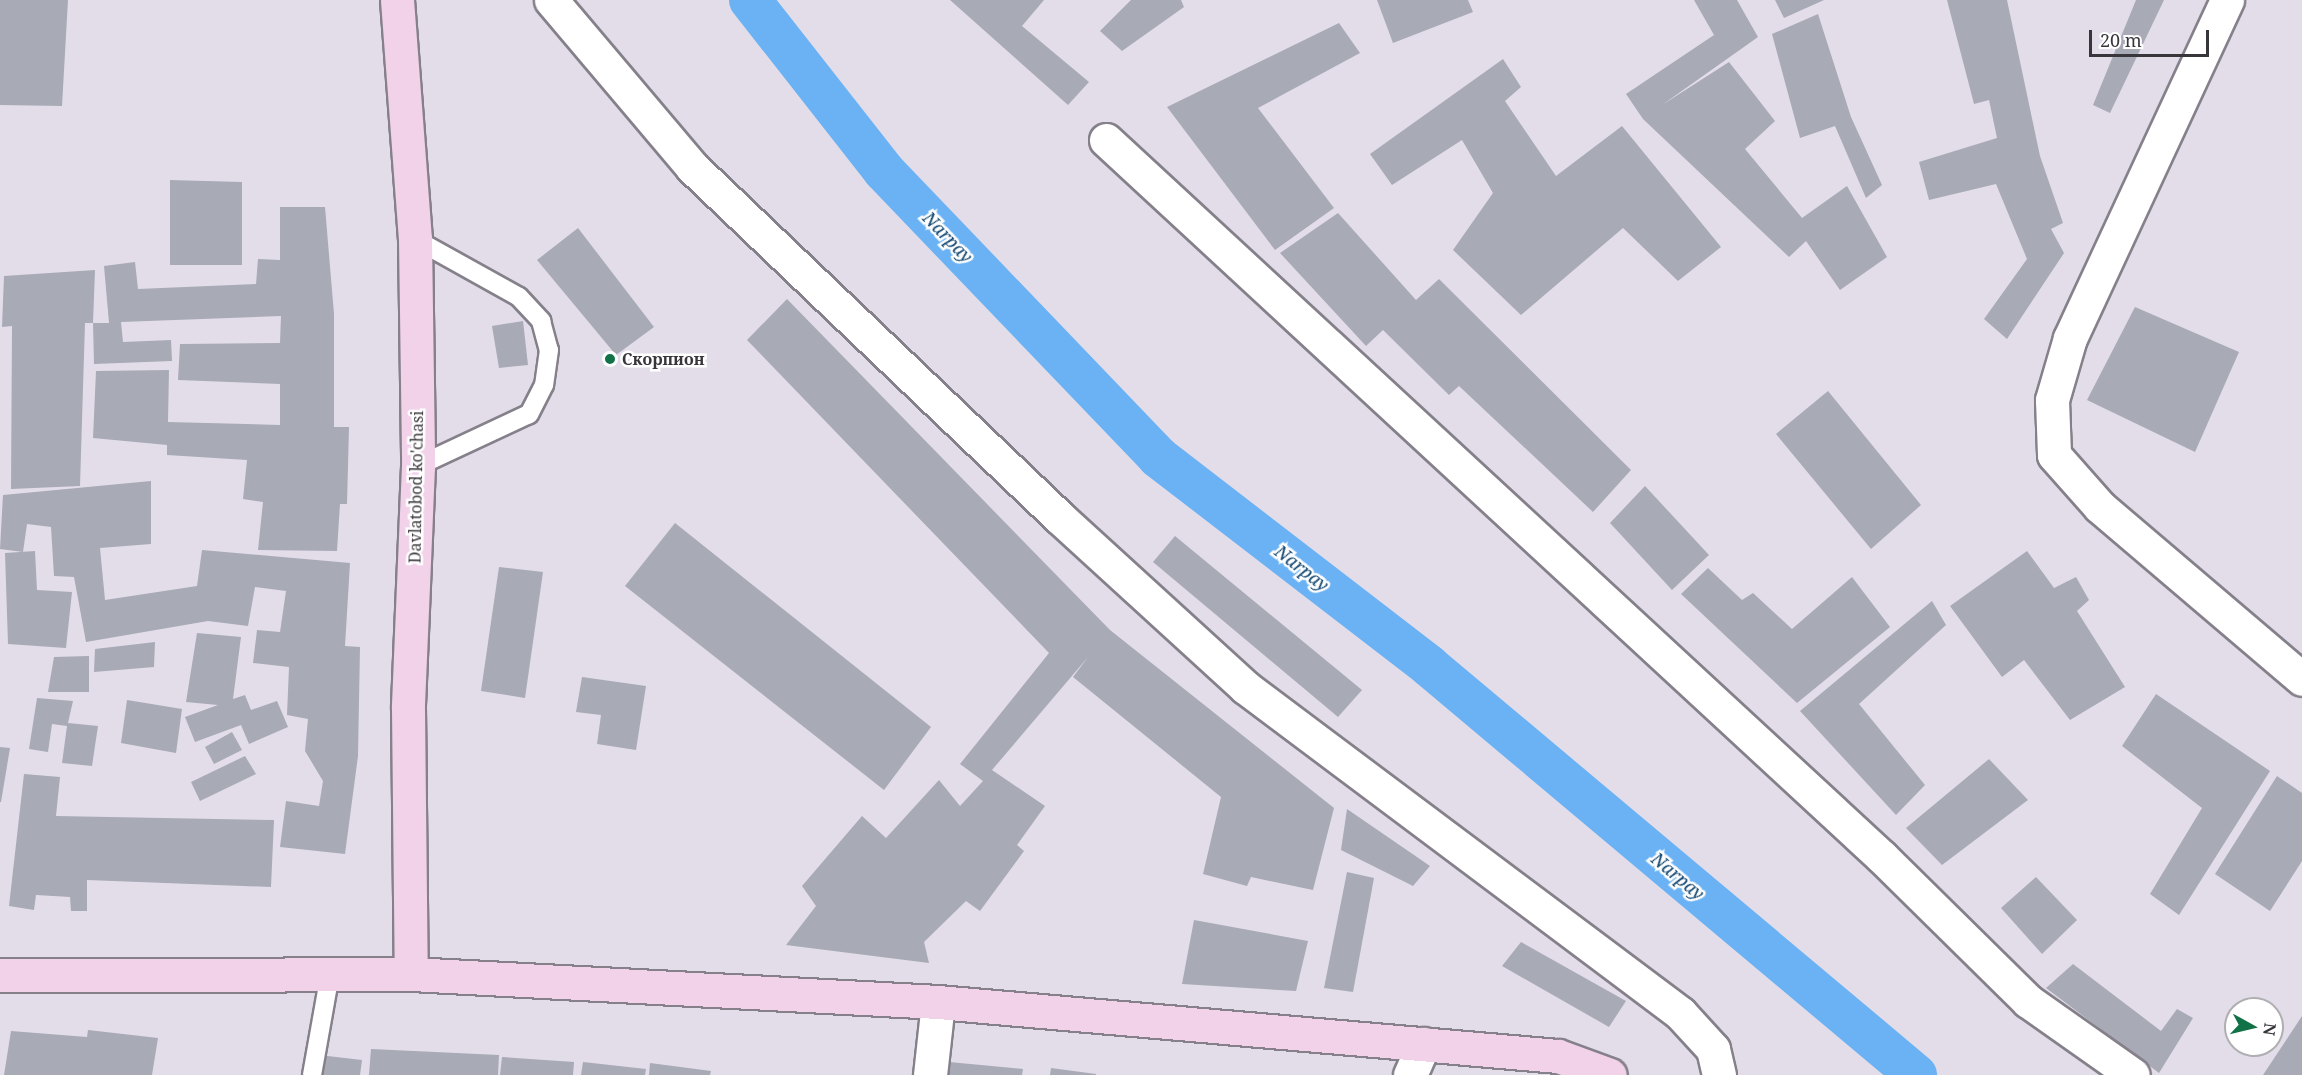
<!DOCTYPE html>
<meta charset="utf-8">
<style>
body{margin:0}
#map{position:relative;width:2302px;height:1075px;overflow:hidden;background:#e3dde9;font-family:"Noto Serif",serif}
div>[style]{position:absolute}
.canal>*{height:42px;margin:-21px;padding:0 21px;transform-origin:21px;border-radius:21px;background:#6ab2f4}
.building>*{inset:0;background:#a8aab6}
.roads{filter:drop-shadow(2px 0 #85808a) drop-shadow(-2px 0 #85808a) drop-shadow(0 2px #85808a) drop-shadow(0 -2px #85808a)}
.lane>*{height:18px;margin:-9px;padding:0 9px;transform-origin:9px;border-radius:9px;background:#fff}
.street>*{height:33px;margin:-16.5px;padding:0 16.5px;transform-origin:16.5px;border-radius:16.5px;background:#fff}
.secondary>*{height:33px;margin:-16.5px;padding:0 16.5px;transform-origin:16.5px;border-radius:16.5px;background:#f1d2e9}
.dots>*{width:16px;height:16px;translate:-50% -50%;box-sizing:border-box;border:3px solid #fff;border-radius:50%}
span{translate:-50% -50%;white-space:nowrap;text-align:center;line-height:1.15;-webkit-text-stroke:5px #fff;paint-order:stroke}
.poi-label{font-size:16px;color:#38363b;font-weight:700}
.left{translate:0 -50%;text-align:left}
.street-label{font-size:16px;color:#38363b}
.water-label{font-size:18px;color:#114670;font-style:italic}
.north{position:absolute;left:2224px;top:997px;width:60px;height:60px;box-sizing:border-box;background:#fff;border:2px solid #afafb1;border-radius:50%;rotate:98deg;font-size:16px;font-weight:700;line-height:24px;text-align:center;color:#38363b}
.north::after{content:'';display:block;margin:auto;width:21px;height:27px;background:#127247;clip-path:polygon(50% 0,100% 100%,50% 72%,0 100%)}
.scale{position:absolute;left:2089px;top:30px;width:120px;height:27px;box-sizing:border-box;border:3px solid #38363b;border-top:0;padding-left:8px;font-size:18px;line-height:21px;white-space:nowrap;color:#38363b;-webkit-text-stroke:4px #fff;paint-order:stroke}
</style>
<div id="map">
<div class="canal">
<i style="left:750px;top:0;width:217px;rotate:51.9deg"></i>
<i style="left:884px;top:171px;width:396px;rotate:46.2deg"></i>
<i style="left:1158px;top:457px;width:342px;rotate:37.6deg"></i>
<i style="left:1429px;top:666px;width:636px;rotate:40.02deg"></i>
</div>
<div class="building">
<i style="clip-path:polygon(0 0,68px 0,62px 106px,0 105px)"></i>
<i style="clip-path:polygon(950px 0,1044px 0,1022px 26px,1089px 82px,1068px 105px)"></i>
<i style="clip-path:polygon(1131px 0,1181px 0,1184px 7px,1122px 51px,1100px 31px)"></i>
<i style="clip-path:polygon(1377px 0,1468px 0,1473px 12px,1393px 43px)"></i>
<i style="clip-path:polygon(1694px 0,1737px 0,1758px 37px,1662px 105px,1729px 62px,1775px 121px,1745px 149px,1802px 218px,1847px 186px,1887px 257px,1840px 290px,1806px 241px,1789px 257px,1643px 119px,1626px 94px,1714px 35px)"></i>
<i style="clip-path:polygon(1775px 0,1824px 0,1784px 18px)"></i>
<i style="clip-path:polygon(1947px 0,2007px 0,2040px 156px,2063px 223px,2051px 229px,2064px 253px,2007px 339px,1984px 319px,2027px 259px,1996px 184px,1929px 200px,1919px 162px,1997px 138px,1989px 100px,1974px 104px)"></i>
<i style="clip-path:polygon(2136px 0,2164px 0,2110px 113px,2093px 105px)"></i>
<i style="clip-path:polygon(1818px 14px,1851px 117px,1882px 185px,1866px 198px,1835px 126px,1800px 138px,1772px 34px)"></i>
<i style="clip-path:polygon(1339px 23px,1360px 53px,1258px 108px,1334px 208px,1275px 250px,1167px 107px)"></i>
<i style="clip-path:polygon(1503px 59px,1521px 87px,1505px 101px,1556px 176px,1622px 126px,1721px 247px,1678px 281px,1623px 228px,1521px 315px,1453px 250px,1493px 193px,1462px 140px,1392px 185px,1370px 154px)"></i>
<i style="clip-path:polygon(170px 180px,242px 182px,242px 265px,170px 265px)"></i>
<i style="clip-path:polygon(280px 207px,325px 207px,334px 314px,334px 427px,349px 427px,347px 504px,340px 504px,337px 551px,258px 550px,263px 502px,243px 499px,247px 460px,167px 455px,167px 445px,93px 438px,96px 371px,169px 370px,168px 422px,280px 425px,280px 384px,178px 380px,180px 344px,280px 343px,281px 316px,121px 322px,123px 342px,171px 340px,172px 361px,94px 364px,93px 323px,85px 323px,80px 486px,11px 489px,12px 326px,2px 327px,4px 276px,95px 270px,93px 323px,109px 323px,104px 266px,135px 262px,138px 289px,256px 284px,258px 259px,280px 260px)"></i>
<i style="clip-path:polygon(1338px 213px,1416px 300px,1439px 279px,1631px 470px,1593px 512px,1459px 386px,1449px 395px,1383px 330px,1366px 346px,1280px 253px)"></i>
<i style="clip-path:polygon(578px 228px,654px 327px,616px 355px,537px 260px)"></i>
<i style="clip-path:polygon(787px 299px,1110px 630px,1334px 808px,1313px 890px,1251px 877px,1247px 886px,1203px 874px,1221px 797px,1073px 677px,1088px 657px,992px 770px,1045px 806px,1017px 845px,1024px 851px,980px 911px,966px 901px,924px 942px,929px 963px,786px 945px,816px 906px,802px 886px,862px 816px,886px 838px,939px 780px,960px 806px,983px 781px,960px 764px,1049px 653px,747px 340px)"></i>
<i style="clip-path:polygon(2135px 307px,2239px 352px,2195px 452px,2087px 400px)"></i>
<i style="clip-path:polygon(523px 321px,528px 365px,499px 368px,492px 326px)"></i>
<i style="clip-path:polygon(1828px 391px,1921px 505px,1871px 549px,1776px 434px)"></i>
<i style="clip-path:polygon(151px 481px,151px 544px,100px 548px,105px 600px,197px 586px,202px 550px,350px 563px,345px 646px,360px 647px,358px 756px,345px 854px,280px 847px,286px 801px,319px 806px,323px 781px,305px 751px,308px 719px,287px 715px,289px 667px,253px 663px,257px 630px,280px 632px,286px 591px,255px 587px,248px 626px,208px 621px,86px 642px,74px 577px,54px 576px,51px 527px,27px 524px,23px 552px,0 549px,3px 495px)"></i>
<i style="clip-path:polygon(1645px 486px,1709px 555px,1672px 590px,1610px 523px)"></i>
<i style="clip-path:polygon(675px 523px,931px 727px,884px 790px,625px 586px)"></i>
<i style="clip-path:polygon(1175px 536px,1362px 690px,1338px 717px,1153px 562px)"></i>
<i style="clip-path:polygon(35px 551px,37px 590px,72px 592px,66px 648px,8px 644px,5px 553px)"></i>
<i style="clip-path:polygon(2027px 551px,2054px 588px,2076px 577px,2089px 600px,2077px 611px,2125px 687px,2070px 720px,2024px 660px,2002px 677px,1950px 606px)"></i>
<i style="clip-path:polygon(499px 567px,543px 572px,525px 698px,481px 691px)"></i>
<i style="clip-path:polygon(1708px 568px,1742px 600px,1753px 593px,1792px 629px,1852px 577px,1890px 627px,1797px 703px,1681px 594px)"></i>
<i style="clip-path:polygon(1932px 601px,1946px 625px,1859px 704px,1925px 785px,1896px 815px,1800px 711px)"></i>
<i style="clip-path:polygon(197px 633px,241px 637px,233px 699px,245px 695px,251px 710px,277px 701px,288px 727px,249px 744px,241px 725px,195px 742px,185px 717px,218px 705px,186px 702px)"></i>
<i style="clip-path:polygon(155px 642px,154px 667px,94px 672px,95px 649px)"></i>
<i style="clip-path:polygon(89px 656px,89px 692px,48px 692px,54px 657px)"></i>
<i style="clip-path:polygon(582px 677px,646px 686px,636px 750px,597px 744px,601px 715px,576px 712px)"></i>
<i style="clip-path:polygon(2156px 694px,2270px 771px,2179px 915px,2150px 894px,2202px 808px,2122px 746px)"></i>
<i style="clip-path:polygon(37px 698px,73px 701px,68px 723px,98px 726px,92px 766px,62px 763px,67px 726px,52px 724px,48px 752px,29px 749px)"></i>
<i style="clip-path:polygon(127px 700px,182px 709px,176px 753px,121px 743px)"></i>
<i style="clip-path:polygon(232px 732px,242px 750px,214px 764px,205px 747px)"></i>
<i style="clip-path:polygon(0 747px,10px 748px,1px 802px,0 802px)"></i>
<i style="clip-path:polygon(245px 756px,256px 774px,200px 801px,191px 782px)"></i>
<i style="clip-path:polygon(1989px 759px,2028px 800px,1942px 865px,1906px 828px)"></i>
<i style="clip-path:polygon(24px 774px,60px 777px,56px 816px,274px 820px,271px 887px,87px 880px,87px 911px,71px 911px,70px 897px,36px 895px,34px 910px,9px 906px)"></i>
<i style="clip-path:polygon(2277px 776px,2302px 793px,2302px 861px,2270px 911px,2215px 874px)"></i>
<i style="clip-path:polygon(1347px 809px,1430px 866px,1413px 886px,1341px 850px)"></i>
<i style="clip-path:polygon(1347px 872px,1374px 878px,1353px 992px,1324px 988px)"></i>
<i style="clip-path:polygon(2036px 877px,2077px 920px,2042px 954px,2001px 908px)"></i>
<i style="clip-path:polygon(1194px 920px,1308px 941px,1296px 991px,1182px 984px)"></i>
<i style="clip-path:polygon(1521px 942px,1626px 1001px,1609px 1027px,1502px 966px)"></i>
<i style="clip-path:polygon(2073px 964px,2161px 1031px,2177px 1009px,2193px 1018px,2159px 1073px,2046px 988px)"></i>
<i style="clip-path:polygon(2302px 1016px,2302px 1075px,2263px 1075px)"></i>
<i style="clip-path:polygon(88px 1030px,158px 1038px,152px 1075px,4px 1075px,11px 1031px,87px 1037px)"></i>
<i style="clip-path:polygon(371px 1049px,499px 1055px,498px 1075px,369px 1075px)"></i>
<i style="clip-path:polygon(319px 1055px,362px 1060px,360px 1075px,316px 1075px)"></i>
<i style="clip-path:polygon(502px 1057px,574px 1062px,573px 1075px,500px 1075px)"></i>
<i style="clip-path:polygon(583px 1062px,646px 1069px,645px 1075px,581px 1075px)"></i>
<i style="clip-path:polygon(949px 1062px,1023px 1069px,1022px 1075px,947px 1075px)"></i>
<i style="clip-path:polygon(650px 1063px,711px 1071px,710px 1075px,649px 1075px)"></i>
<i style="clip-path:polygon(1051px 1068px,1096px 1074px,1096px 1075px,1050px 1075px)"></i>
</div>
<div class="roads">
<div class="lane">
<i style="left:415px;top:239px;width:119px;rotate:29.1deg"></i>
<i style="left:519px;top:297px;width:33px;rotate:47deg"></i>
<i style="left:541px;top:321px;width:30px;rotate:75deg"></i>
<i style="left:549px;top:350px;width:35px;rotate:98deg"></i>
<i style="left:544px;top:385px;width:33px;rotate:117deg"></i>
<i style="left:529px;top:414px;width:123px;rotate:154.9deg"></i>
<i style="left:312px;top:1075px;width:103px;rotate:-79.9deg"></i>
</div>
<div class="street">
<i style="left:551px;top:0;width:219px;rotate:49.8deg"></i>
<i style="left:692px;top:167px;width:507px;rotate:43.64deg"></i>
<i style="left:1059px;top:517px;width:252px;rotate:42.4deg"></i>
<i style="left:1245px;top:687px;width:544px;rotate:36.85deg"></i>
<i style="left:1680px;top:1013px;width:49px;rotate:47.5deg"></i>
<i style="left:1713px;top:1049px;width:27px;rotate:77deg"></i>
<i style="left:2227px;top:0;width:373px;rotate:114.9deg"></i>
<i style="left:2070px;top:338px;width:65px;rotate:106.2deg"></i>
<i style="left:2052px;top:400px;width:55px;rotate:87.9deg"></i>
<i style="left:2054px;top:455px;width:69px;rotate:48.5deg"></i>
<i style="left:2100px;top:507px;width:265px;rotate:40.4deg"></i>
<i style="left:1106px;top:140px;width:1057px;rotate:42.74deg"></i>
<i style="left:1882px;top:857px;width:205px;rotate:44.6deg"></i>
<i style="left:2028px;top:1001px;width:128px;rotate:35.2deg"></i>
<i style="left:930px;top:1075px;width:73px;rotate:-83.7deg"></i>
<i style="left:1410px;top:1075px;width:34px;rotate:-66deg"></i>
</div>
<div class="secondary">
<i style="left:397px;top:0;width:240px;rotate:85.7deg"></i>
<i style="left:415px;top:239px;width:227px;rotate:89.2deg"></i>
<i style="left:418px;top:466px;width:242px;rotate:92.4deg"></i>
<i style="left:408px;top:708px;width:266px;rotate:89.4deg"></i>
<i style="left:0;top:975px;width:411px;rotate:-0.1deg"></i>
<i style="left:411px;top:974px;width:528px;rotate:3.04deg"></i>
<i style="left:938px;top:1002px;width:622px;rotate:4.98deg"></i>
<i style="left:1558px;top:1056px;width:55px;rotate:20.1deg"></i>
</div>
</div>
<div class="dots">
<i style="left:610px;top:359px;background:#127247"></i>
</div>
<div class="poi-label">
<span class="left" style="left:622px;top:359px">Скорпион</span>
</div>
<div class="street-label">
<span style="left:416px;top:487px;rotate:-89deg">Davlatobod ko'chasi</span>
</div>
<div class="water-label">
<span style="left:948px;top:237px;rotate:46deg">Narpay</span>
<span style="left:1302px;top:568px;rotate:38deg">Narpay</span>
<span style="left:1678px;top:876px;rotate:40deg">Narpay</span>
</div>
<div class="north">N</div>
<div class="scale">20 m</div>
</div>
